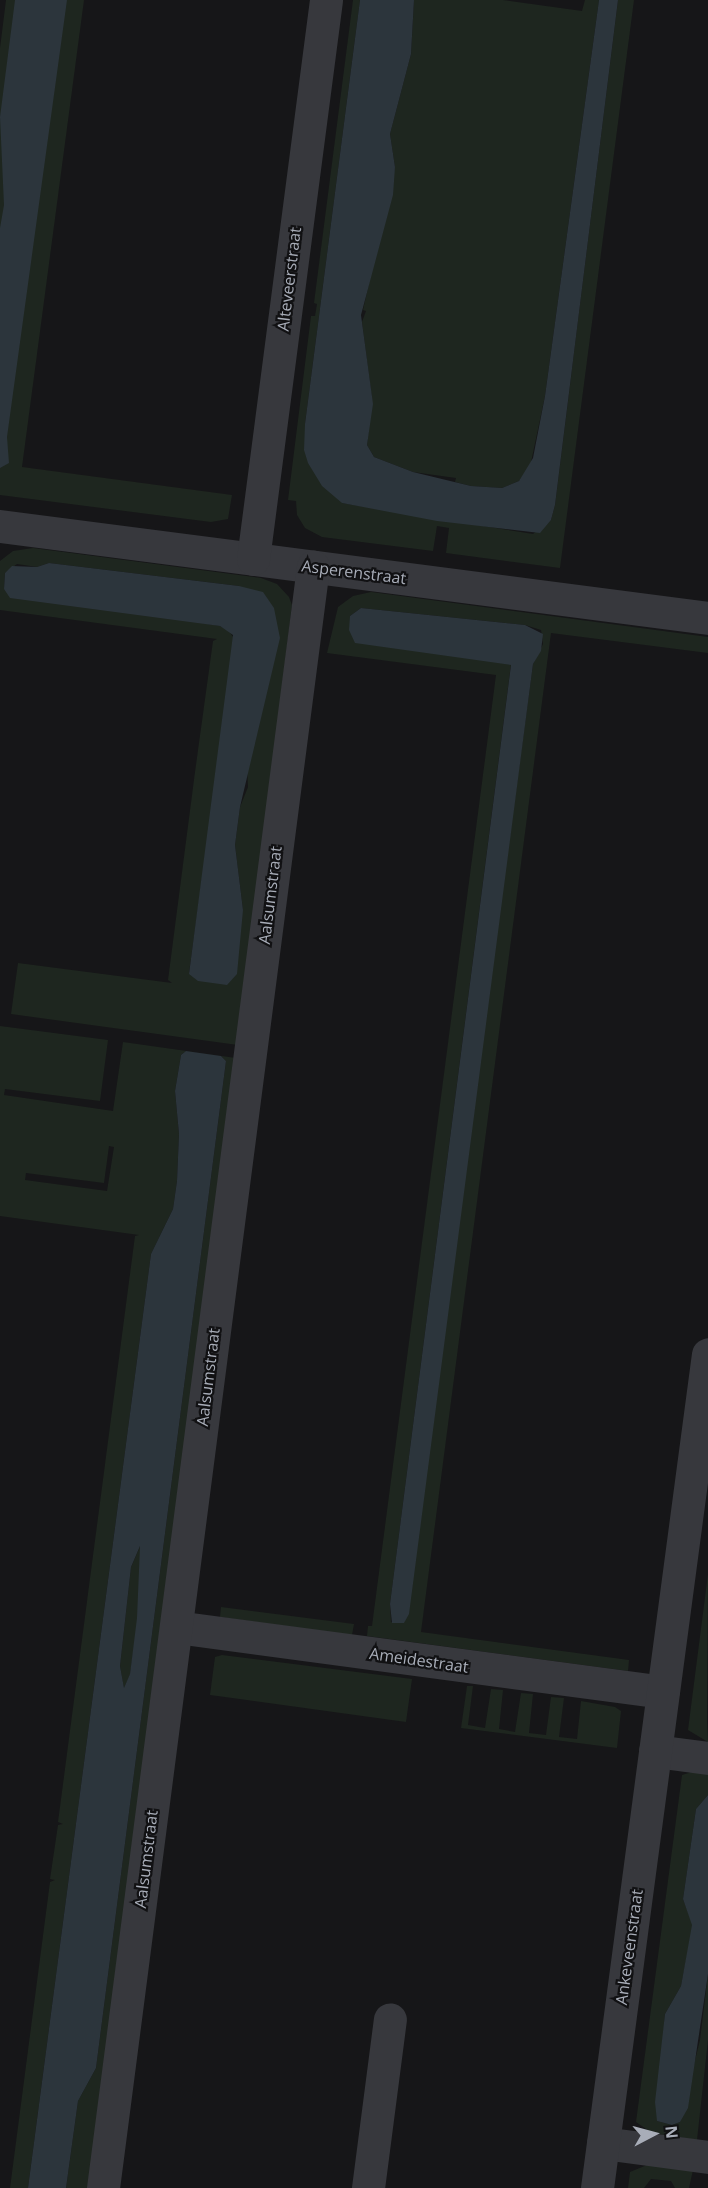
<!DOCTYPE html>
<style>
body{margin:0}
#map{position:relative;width:708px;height:2188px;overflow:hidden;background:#161618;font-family:"Open Sans",sans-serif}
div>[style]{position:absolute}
.green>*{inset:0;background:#1e261f}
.water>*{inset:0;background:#2c353c}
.minor>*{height:33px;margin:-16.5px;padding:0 16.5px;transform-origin:16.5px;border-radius:16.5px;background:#37383d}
span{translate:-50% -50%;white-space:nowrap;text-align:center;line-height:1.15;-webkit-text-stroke:4.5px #111113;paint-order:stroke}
.street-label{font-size:16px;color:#a8adb8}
.north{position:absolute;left:624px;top:2104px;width:60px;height:60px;-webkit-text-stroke:4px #111113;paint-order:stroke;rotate:84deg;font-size:16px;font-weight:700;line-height:24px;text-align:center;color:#a8adb8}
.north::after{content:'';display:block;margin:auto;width:21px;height:27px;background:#a8adb8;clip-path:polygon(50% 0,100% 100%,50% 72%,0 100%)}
</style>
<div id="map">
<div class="green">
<i style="clip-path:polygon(6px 0,84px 0,22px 467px,232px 495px,228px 519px,211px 522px,0 495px,0 48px)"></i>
<i style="clip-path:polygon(353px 0,360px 0,305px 424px,342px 503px,533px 534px,551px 520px,555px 505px,618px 0,634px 0,560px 568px,446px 553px,449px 528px,437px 526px,433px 551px,322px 537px,305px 528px,297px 515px,296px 501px,288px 500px,311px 316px,315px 316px,317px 304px,314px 303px)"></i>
<i style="clip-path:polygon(414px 0,503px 0,582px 11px,585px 0,599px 0,545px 396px,530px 467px,519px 481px,502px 488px,471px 486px,455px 482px,456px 478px,413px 472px,374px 457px,367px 445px,372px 399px,362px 322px,366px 311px,363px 310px,395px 167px,390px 134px,411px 54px)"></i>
<i style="clip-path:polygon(evenodd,33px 548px,261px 578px,277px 584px,289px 597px,292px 605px,238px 1045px,11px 1014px,18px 963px,172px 983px,168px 980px,195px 772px,213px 641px,217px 639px,0 610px,0 561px,13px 551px,33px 548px,49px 563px,239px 586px,248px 787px,240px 807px,235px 845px,243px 910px,189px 973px,235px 640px,229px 631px,220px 626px,4px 589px,5px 573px,17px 564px,37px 567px,49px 563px)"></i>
<i style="clip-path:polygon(evenodd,371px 592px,708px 637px,708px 653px,551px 633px,421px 1632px,629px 1660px,628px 1671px,367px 1636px,368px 1626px,372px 1626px,496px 675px,327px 653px,338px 607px,353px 596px,371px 592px,361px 608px,525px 625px,541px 630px,543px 644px,533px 664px,404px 1623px,391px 1622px,390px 1604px,511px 664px,350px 616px,361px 608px)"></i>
<i style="clip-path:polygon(evenodd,0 1026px,108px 1040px,100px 1101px,5px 1089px,4px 1095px,113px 1111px,123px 1042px,236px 1058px,88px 2188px,66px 2188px,78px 2101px,96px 2068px,226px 1061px,221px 1056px,186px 1051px,181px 1055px,175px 1091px,179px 1134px,177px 1181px,173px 1209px,151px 1254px,28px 2188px,10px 2188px,50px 1882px,55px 1880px,50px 1879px,58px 1825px,63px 1824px,58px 1822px,135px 1236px,139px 1235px,0 1216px,0 1026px,109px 1146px,114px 1147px,107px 1191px,25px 1180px,26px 1173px,104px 1183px,109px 1146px)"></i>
<i style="clip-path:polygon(141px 1544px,138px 1618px,130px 1675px,124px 1689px,120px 1666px,131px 1567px)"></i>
<i style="clip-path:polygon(708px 1574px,707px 1720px,708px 1742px,688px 1730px)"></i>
<i style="clip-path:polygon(221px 1607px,354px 1624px,352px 1635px,220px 1617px)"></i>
<i style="clip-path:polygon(222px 1655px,412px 1679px,406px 1722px,210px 1695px,215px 1657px)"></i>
<i style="clip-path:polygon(467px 1686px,473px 1686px,468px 1725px,485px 1728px,491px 1689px,503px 1690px,499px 1729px,515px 1732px,521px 1693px,533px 1694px,529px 1733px,546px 1735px,551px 1697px,564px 1698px,559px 1737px,577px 1739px,581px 1701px,615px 1707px,621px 1711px,617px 1748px,461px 1728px)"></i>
<i style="clip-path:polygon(695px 1771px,708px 1773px,708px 1795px,696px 1809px,683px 1899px,693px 1925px,681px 1986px,665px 2014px,657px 2121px,672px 2125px,680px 2122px,700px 2040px,708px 1974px,708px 2040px,697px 2140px,652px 2133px,636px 2122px,682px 1775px)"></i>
<i style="clip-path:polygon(647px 2165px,693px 2170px,689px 2188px,675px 2188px,671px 2181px,651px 2179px,644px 2188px,628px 2188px,630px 2172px)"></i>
</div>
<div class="water">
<i style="clip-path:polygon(15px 0,67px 0,7px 437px,9px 463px,0 468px,0 228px,4px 205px,0 117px)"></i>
<i style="clip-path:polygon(360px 0,414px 0,411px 54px,390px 134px,395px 167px,393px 195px,361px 315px,373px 404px,367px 445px,374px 457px,413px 472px,471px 486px,502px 488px,519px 481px,533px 458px,545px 396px,599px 0,618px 0,555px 505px,551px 520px,540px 533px,437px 521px,342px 503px,322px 486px,308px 463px,304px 450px,305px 424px)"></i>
<i style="clip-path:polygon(49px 563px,239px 586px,263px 592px,274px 608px,280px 638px,240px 807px,235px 845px,243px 910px,237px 974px,227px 985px,198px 981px,189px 974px,233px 635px,220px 626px,10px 598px,4px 589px,5px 573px,12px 566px,37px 567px)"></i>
<i style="clip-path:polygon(361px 608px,525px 625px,543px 634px,541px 651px,533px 664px,409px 1614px,404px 1623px,392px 1623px,390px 1604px,511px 665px,355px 643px,349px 630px,350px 616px)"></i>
<i style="clip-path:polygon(evenodd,186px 1051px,221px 1056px,226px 1061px,96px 2068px,78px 2101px,66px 2188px,28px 2188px,151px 1254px,173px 1209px,177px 1181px,179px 1134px,175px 1091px,181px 1055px,186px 1051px,140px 1546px,137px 1618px,130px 1674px,124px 1688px,120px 1666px,131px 1567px,140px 1546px)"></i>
<i style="clip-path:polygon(708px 1795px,708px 1974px,688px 2108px,680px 2122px,672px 2125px,657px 2121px,655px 2102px,665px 2014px,681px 1986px,692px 1925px,683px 1899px,696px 1809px)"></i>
</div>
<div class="minor">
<i style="left:0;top:526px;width:714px;rotate:7.4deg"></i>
<i style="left:253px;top:559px;width:564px;rotate:-82.56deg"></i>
<i style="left:176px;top:1627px;width:491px;rotate:7.6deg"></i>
<i style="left:655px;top:1751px;width:53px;rotate:7.5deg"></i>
<i style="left:603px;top:2143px;width:106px;rotate:7.6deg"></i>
<i style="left:103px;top:2188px;width:1635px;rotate:-82.62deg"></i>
<i style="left:368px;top:2188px;width:170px;rotate:-82.6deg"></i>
<i style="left:597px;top:2188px;width:841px;rotate:-82.42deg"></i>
</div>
<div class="street-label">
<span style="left:289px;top:279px;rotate:-83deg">Alteveerstraat</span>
<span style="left:354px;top:572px;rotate:7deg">Asperenstraat</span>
<span style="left:270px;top:895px;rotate:-83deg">Aalsumstraat</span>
<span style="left:208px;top:1377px;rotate:-83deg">Aalsumstraat</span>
<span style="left:419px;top:1660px;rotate:8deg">Ameidestraat</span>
<span style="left:146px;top:1859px;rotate:-83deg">Aalsumstraat</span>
<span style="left:629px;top:1947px;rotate:-82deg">Ankeveenstraat</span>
</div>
<div class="north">N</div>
</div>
